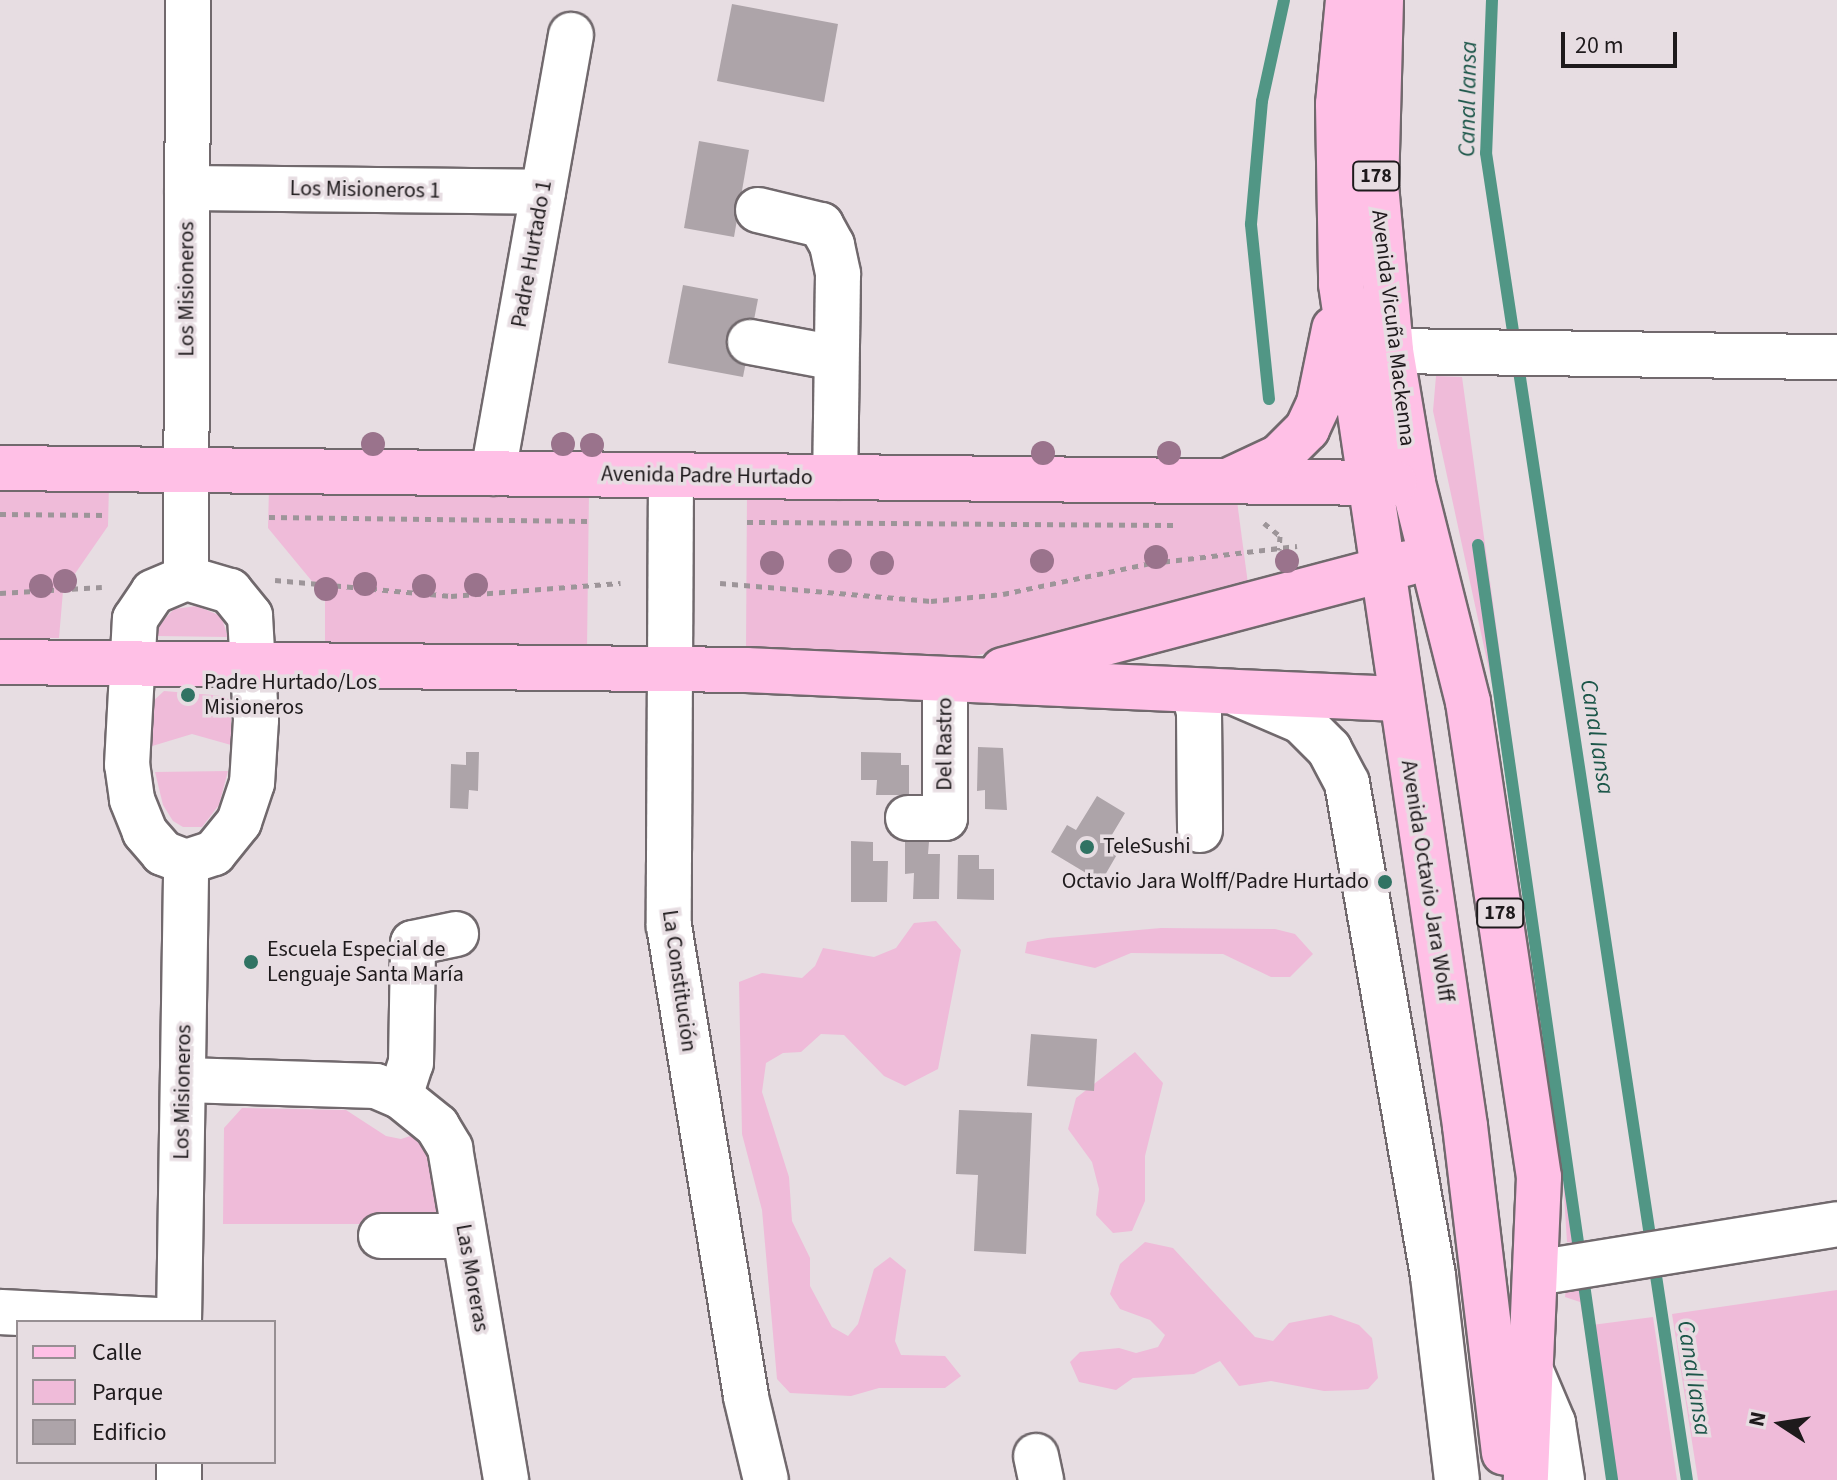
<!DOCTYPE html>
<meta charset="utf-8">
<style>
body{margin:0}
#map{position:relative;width:1837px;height:1480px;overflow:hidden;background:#e7dde2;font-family:"Source Sans 3",sans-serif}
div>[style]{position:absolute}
.green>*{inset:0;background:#efbbd9}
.stream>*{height:12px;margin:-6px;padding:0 6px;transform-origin:6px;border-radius:6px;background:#519685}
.building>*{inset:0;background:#ada4a9}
.path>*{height:5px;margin-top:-2.5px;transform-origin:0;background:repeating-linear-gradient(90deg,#9d9599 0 6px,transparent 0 12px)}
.roads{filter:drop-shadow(2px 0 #71696d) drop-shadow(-2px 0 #71696d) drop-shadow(0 2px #71696d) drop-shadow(0 -2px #71696d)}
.minor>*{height:44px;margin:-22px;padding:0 22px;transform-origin:22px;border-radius:22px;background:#fff}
.major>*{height:44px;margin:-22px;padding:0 22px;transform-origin:22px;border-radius:22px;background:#ffc0e6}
.trees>*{width:24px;height:24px;margin:-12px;border-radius:50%;background:#9a738c}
.dots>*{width:22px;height:22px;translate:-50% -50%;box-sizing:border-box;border:4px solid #e7dde2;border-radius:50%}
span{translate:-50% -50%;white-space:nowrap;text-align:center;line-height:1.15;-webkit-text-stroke:7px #e7dde2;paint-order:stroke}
.shield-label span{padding:2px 6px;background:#e7dde2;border:2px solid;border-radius:6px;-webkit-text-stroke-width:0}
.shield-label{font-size:20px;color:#1e1a1c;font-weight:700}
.street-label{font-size:22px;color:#1e1a1c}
.poi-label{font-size:22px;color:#1e1a1c}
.left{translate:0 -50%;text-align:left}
.right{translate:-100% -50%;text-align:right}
.water-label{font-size:24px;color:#1c5649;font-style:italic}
.legend{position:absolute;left:16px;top:1320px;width:260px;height:144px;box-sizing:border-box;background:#e7dde2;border:2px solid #978f93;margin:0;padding:10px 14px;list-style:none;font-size:24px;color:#1e1a1c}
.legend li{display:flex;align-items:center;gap:16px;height:40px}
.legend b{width:40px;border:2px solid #978f93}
.north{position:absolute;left:1741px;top:1384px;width:80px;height:80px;-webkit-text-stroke:6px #e7dde2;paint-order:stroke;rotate:282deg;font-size:22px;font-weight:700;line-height:32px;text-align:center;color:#1e1a1c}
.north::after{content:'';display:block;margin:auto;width:28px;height:36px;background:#1e1a1c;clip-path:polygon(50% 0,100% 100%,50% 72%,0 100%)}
.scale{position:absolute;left:1561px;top:32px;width:116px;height:36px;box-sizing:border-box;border:4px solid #1e1a1c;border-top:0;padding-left:10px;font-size:24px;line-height:28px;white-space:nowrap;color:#1e1a1c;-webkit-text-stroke:6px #e7dde2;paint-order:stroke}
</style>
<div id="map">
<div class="green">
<i style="clip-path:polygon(1436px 376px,1462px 377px,1581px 1244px,1567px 1242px,1559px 1118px,1494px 693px,1433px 411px)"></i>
<i style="clip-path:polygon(0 483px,109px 484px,108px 526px,63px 591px,59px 638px,0 638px)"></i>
<i style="clip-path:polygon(269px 488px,589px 491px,587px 649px,325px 648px,325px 597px,268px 528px)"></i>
<i style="clip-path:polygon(747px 492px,1237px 501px,1248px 584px,960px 660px,746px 650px)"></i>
<i style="clip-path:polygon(197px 606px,221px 616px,228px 637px,157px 636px,159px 625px,174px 609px)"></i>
<i style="clip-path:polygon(164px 691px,225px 696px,231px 702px,231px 745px,192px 734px,149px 747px,149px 705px)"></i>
<i style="clip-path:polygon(228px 771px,219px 805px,202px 827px,183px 827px,173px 821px,163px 805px,155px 772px)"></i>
<i style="clip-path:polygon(936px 921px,961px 950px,938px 1069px,905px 1086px,884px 1076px,844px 1035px,821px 1034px,801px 1052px,783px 1053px,766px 1063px,762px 1092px,789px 1177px,792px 1221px,810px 1258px,810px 1286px,832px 1327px,848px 1336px,858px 1324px,874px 1269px,890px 1257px,906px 1270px,895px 1341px,901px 1355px,945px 1356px,961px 1376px,945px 1388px,879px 1388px,851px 1396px,790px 1393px,777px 1379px,762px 1210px,742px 1134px,739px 982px,762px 973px,802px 978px,815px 966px,823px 948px,874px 957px,896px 948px,914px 923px)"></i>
<i style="clip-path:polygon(1161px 928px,1275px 929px,1295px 934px,1313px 954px,1290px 977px,1271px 977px,1223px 954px,1131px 953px,1095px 968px,1025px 953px,1027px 942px,1048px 938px)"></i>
<i style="clip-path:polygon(1135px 1052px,1163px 1083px,1145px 1156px,1145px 1201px,1132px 1231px,1113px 1233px,1096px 1215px,1099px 1189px,1092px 1162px,1068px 1129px,1076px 1098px)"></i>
<i style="clip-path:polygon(242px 1108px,346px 1110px,386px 1136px,401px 1139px,423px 1132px,453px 1224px,223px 1224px,224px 1128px)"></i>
<i style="clip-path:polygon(1145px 1242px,1173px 1248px,1255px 1337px,1273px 1341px,1289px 1323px,1331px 1315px,1359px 1325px,1372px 1338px,1378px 1378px,1368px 1389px,1358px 1390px,1324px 1391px,1271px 1381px,1239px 1386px,1220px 1361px,1194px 1374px,1133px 1378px,1116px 1390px,1079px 1382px,1070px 1362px,1080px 1352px,1119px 1348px,1136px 1353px,1158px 1347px,1165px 1335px,1150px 1320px,1120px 1309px,1110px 1294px,1120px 1264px)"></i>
<i style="clip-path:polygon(1586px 1282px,1592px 1325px,1653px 1317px,1677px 1480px,1611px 1480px,1580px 1302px,1565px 1297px,1566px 1287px)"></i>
<i style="clip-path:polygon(1837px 1290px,1837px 1480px,1698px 1480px,1672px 1314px)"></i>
</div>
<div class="stream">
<i style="left:1492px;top:0;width:153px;rotate:92.2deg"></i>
<i style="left:1486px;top:153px;width:1342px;rotate:81.39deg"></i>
<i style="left:1269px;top:399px;width:176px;rotate:-95.9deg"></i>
<i style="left:1251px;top:224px;width:123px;rotate:-84.9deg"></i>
<i style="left:1262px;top:101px;width:103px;rotate:-77.7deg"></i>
<i style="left:1478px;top:545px;width:945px;rotate:81.84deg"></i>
</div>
<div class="building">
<i style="clip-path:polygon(732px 4px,838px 24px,824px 102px,717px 81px)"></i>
<i style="clip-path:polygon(699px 141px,749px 150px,734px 237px,684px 228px)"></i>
<i style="clip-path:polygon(683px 285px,758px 299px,743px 377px,668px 363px)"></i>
<i style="clip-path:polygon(978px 747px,1003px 748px,1007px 810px,985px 809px,985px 790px,977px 791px)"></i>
<i style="clip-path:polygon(466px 752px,479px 752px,478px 791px,469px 790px,468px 809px,450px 808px,451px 764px,466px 765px)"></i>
<i style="clip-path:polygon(861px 752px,901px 753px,901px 765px,909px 765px,909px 795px,876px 795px,877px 780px,861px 780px)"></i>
<i style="clip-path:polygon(1097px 796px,1125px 813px,1107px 843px,1119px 851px,1101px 882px,1051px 852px,1067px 825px,1076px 830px)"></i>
<i style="clip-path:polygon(851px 841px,873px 842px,873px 861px,888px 861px,887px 902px,851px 902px)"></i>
<i style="clip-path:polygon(905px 842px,929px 842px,928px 854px,940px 854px,939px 899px,913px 899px,914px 873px,905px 874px)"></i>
<i style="clip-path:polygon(958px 855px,979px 855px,979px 869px,994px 869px,994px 900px,957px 899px)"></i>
<i style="clip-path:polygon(1031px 1034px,1097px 1039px,1094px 1091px,1027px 1086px)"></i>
<i style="clip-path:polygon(959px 1110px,1032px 1113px,1026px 1254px,974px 1251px,978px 1175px,956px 1174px)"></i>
</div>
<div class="path">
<i style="left:0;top:514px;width:108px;rotate:0.5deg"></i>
<i style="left:269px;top:517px;width:319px;rotate:0.7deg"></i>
<i style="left:747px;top:522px;width:427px;rotate:0.4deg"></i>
<i style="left:1264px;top:523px;width:21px;rotate:39deg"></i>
<i style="left:1280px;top:536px;width:14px;rotate:94deg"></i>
<i style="left:275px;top:580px;width:177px;rotate:5.2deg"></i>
<i style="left:451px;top:596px;width:170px;rotate:-4.4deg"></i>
<i style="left:720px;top:583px;width:212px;rotate:4.9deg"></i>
<i style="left:931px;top:601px;width:72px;rotate:-5.6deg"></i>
<i style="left:1003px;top:594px;width:152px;rotate:-11.8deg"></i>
<i style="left:1152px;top:563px;width:146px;rotate:-6.7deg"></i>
<i style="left:0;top:593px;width:102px;rotate:-3.4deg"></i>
</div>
<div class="roads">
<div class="minor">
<i style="left:187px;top:188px;width:356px;rotate:0.6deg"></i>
<i style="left:758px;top:210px;width:65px;rotate:13.4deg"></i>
<i style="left:821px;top:225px;width:23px;rotate:61deg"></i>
<i style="left:832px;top:245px;width:30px;rotate:78deg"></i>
<i style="left:838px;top:274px;width:203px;rotate:90.8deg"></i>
<i style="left:750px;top:342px;width:87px;rotate:10.5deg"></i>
<i style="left:1391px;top:351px;width:446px;rotate:0.8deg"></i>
<i style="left:493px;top:473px;width:445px;rotate:-79.9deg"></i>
<i style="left:671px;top:476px;width:450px;rotate:90.3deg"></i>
<i style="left:669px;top:926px;width:477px;rotate:80.7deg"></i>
<i style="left:746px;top:1397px;width:85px;rotate:76.5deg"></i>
<i style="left:186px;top:578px;width:46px;rotate:16.5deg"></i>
<i style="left:230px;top:591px;width:32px;rotate:51deg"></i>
<i style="left:250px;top:616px;width:104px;rotate:86.7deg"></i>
<i style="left:256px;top:720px;width:63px;rotate:93.6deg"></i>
<i style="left:252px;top:783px;width:41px;rotate:108.4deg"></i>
<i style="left:239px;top:822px;width:40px;rotate:129deg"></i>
<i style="left:214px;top:853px;width:29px;rotate:162deg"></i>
<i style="left:186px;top:862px;width:25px;rotate:-159deg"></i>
<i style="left:163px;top:853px;width:28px;rotate:-131deg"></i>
<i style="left:145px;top:832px;width:35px;rotate:-112deg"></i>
<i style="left:132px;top:799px;width:34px;rotate:-98deg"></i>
<i style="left:127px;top:765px;width:146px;rotate:-86.9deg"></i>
<i style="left:135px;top:619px;width:32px;rotate:-56deg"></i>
<i style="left:153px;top:592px;width:36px;rotate:-23deg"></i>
<i style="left:186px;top:578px;width:578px;rotate:-89.8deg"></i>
<i style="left:1193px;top:691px;width:22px;rotate:74deg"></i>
<i style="left:1199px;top:712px;width:118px;rotate:89.5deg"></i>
<i style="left:1238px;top:694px;width:69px;rotate:23.2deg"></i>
<i style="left:1301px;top:721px;width:40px;rotate:45deg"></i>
<i style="left:1329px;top:749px;width:38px;rotate:62deg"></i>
<i style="left:1347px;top:783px;width:500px;rotate:80.1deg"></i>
<i style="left:1433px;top:1276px;width:205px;rotate:83.3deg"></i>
<i style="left:908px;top:818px;width:37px"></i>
<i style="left:945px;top:818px;width:138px;rotate:-90deg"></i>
<i style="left:184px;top:1080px;width:192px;rotate:1.8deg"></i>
<i style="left:376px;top:1086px;width:26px;rotate:23deg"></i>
<i style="left:400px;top:1096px;width:48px;rotate:39deg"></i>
<i style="left:437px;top:1126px;width:26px;rotate:59deg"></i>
<i style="left:450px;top:1148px;width:337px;rotate:80.4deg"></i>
<i style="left:400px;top:1096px;width:35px;rotate:-72deg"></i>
<i style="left:411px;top:1063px;width:120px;rotate:-89deg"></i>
<i style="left:413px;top:943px;width:44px;rotate:-11.8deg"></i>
<i style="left:381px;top:1236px;width:83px"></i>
<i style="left:1536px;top:1273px;width:305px;rotate:-9.2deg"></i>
<i style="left:0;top:1312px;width:179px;rotate:2.9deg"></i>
<i style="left:179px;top:1322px;width:460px;rotate:-89.1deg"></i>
<i style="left:1530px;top:1369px;width:59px;rotate:66.9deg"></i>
<i style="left:1553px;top:1423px;width:58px;rotate:81deg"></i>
<i style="left:1036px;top:1456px;width:25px;rotate:78deg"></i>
<i style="left:179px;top:1480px;width:18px;rotate:-90deg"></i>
</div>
<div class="major">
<i style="left:1348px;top:0;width:104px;rotate:95.5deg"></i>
<i style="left:1338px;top:104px;width:180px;rotate:89deg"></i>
<i style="left:1341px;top:284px;width:851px;rotate:81.62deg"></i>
<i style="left:1465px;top:1126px;width:329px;rotate:83.2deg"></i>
<i style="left:1381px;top:0;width:185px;rotate:91.5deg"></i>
<i style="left:1376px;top:185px;width:167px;rotate:84.8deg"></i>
<i style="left:1391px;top:351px;width:134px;rotate:80.5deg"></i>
<i style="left:1413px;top:483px;width:226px;rotate:75.9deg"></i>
<i style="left:1468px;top:702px;width:480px;rotate:81.5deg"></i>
<i style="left:1539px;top:1177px;width:303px;rotate:92.5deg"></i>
<i style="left:0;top:468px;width:1395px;rotate:0.62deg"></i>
<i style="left:1232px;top:479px;width:52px;rotate:-25.1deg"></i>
<i style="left:1279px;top:457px;width:40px;rotate:-45deg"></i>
<i style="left:1307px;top:429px;width:29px;rotate:-65deg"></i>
<i style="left:1319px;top:403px;width:76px;rotate:-78.5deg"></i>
<i style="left:0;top:662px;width:746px;rotate:0.61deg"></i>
<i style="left:746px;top:670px;width:653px;rotate:2.55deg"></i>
<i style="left:1003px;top:670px;width:419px;rotate:-14.8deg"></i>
</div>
</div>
<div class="trees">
<i style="left:373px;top:444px"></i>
<i style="left:563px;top:444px"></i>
<i style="left:592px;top:445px"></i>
<i style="left:1043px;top:453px"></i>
<i style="left:1169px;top:453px"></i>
<i style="left:1156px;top:557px"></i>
<i style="left:840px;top:561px"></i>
<i style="left:1042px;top:561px"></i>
<i style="left:1287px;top:561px"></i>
<i style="left:772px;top:563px"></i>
<i style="left:882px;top:563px"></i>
<i style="left:65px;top:581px"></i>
<i style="left:365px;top:584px"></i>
<i style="left:476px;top:585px"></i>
<i style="left:41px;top:586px"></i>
<i style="left:424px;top:586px"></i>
<i style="left:326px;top:589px"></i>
</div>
<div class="dots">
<i style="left:188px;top:695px;background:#307363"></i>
<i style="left:1087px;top:847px;background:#307363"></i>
<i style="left:1385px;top:882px;background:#307363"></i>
<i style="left:251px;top:962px;background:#307363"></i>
</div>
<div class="shield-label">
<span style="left:1376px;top:176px">178</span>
<span style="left:1500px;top:913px">178</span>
</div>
<div class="street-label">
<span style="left:365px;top:190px;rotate:1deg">Los Misioneros 1</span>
<span style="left:532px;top:254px;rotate:-80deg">Padre Hurtado 1</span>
<span style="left:187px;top:289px;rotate:-90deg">Los Misioneros</span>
<span style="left:1393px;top:328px;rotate:83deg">Avenida Vicuña Mackenna</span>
<span style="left:707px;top:476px;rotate:1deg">Avenida Padre Hurtado</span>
<span style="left:945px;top:744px;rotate:-90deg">Del Rastro</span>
<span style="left:1427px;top:881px;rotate:81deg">Avenida Octavio Jara Wolff</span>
<span style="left:679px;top:981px;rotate:82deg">La Constitución</span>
<span style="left:183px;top:1092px;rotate:-89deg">Los Misioneros</span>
<span style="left:472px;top:1278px;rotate:80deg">Las Moreras</span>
</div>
<div class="poi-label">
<span class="left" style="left:204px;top:695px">Padre Hurtado/Los<br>Misioneros</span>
<span class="left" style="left:1103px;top:847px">TeleSushi</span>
<span class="right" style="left:1369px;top:882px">Octavio Jara Wolff/Padre Hurtado</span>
<span class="left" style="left:267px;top:962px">Escuela Especial de<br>Lenguaje Santa María</span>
</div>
<div class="water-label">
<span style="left:1468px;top:99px;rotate:-89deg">Canal Iansa</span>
<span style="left:1597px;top:737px;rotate:81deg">Canal Iansa</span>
<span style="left:1694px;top:1378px;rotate:81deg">Canal Iansa</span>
</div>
<ul class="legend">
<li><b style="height:10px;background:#ffc0e6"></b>Calle</li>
<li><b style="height:22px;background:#efbbd9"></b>Parque</li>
<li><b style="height:22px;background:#ada4a9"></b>Edificio</li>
</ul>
<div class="north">N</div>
<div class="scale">20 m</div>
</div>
